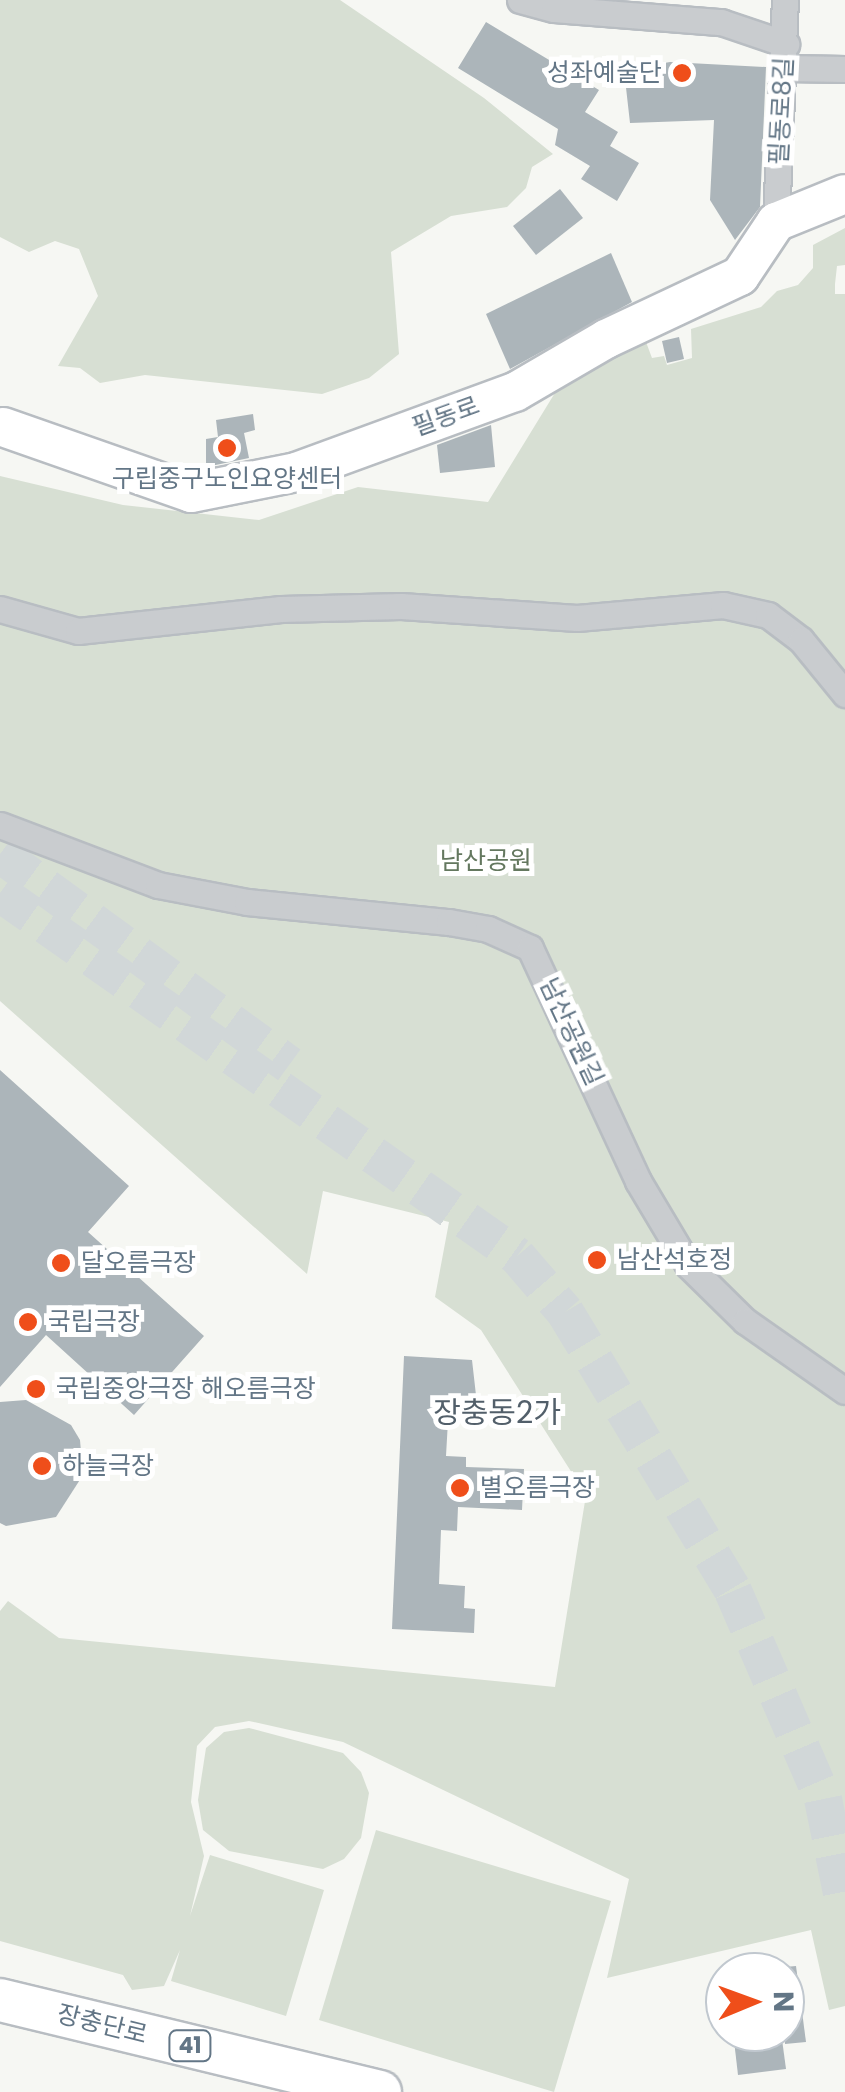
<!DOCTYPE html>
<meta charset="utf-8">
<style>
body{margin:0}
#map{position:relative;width:845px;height:2092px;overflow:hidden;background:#f6f7f3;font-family:Poppins,"Noto Sans KR",sans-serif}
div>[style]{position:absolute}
.green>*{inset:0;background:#d7dfd3}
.building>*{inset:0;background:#acb5ba}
.secondary-tunnel>*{height:38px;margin-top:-19px;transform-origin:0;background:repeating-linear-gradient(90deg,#d1d7d8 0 38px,transparent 0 57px)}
.roads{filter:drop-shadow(2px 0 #b8bdc2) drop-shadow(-2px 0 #b8bdc2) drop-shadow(0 2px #b8bdc2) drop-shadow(0 -2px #b8bdc2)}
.street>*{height:25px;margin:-12.5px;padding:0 12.5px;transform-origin:12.5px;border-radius:12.5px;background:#c9cccf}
.secondary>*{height:38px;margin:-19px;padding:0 19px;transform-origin:19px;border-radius:19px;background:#fff}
.primary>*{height:42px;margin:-21px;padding:0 21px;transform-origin:21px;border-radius:21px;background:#fff}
.dots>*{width:28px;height:28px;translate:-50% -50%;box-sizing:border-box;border:5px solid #fff;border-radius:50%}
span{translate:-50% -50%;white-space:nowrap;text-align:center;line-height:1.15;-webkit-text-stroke:10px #fff;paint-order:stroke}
.shield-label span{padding:2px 8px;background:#fff;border:2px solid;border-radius:8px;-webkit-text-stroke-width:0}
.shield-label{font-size:22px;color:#637686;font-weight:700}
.poi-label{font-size:25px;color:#637686}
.right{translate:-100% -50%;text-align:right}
.left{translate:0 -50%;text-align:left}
.street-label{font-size:25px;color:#637686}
.park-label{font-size:25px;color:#64785f}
.quarter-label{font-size:30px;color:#525f6a}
.north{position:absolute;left:705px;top:1952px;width:100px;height:100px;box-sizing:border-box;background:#fff;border:2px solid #c1c8cf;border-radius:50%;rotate:89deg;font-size:28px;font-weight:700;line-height:40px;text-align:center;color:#637686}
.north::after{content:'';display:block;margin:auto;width:35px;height:45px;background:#ef4e1a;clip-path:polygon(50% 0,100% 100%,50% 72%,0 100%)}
</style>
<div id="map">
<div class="green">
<i style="clip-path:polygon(0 0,340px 0,484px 98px,553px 154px,532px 167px,526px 188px,507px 207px,451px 216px,391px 252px,399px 354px,369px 378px,322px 394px,145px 375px,100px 383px,80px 368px,58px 366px,98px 296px,79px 249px,55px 241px,29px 252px,0 237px)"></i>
<i style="clip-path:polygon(845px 228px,845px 265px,837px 266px,835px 284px,835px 294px,845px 294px,845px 2006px,829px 2010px,811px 1930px,607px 1978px,629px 1879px,343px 1742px,249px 1721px,215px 1727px,197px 1746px,191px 1802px,204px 1856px,190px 1916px,210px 1855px,324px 1890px,286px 2016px,171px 1981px,180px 1950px,164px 1986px,132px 1990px,123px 1975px,0 1941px,0 1611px,8px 1601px,59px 1638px,555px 1687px,586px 1495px,481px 1330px,435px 1297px,449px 1222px,323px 1191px,307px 1274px,0 1001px,0 476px,123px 505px,259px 520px,358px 487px,488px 502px,561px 383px,618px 349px,646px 342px,652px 358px,664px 356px,667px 365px,692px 358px,691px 329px,761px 307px,777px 291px,798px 285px,813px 268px,813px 245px)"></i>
<i style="clip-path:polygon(249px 1728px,343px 1753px,361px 1772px,369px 1793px,361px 1838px,344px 1859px,323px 1869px,229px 1851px,203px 1830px,198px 1800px,206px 1748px,224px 1732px)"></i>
<i style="clip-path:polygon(376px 1830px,611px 1901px,554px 2092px,319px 2020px)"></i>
</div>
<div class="building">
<i style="clip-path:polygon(486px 22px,599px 90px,585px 112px,618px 132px,610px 146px,639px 163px,617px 201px,581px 179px,590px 166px,555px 145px,558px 129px,458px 68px)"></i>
<i style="clip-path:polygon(670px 62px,766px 67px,760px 207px,735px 240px,710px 200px,714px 120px,630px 123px,624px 70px)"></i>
<i style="clip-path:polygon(560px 189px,583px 218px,536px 255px,513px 226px)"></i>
<i style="clip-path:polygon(611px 253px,632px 302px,510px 369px,486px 314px)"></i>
<i style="clip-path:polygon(679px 337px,684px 359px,667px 363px,662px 341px)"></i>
<i style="clip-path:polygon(253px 414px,255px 430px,244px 433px,249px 458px,206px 467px,206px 439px,218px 437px,216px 420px)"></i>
<i style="clip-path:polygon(491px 425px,495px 467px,440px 473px,437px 445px)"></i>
<i style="clip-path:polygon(0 1070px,129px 1186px,88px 1232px,204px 1336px,134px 1415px,46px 1335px,0 1387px)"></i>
<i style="clip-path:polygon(404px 1356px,472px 1360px,477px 1404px,449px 1403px,446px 1456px,466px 1457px,466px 1467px,524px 1469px,522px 1510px,458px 1507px,457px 1531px,441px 1530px,439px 1584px,465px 1586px,464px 1608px,475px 1609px,474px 1633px,392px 1629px)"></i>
<i style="clip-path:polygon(26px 1400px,71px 1425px,80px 1440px,83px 1475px,56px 1517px,6px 1526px,0 1523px,0 1402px)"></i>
<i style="clip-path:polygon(796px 1966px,806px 2042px,785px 2044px,785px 1967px)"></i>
<i style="clip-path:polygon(733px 2032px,781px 2032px,786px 2069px,738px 2075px)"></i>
</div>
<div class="secondary-tunnel">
<i style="left:0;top:854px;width:358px;rotate:36.1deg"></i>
<i style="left:0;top:893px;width:632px;rotate:35.07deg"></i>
<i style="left:517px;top:1256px;width:74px;rotate:49.4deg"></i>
<i style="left:565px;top:1312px;width:326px;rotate:58.9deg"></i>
<i style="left:733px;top:1591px;width:227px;rotate:66.6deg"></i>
<i style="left:823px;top:1799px;width:111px;rotate:78.6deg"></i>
</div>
<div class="roads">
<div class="street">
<i style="left:520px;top:0;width:35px;rotate:15deg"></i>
<i style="left:554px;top:9px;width:168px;rotate:4.5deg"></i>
<i style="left:721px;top:22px;width:69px;rotate:18.7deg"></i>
<i style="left:786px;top:68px;width:59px;rotate:1deg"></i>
<i style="left:776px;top:222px;width:222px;rotate:-87.7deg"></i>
<i style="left:0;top:609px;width:81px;rotate:15.8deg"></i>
<i style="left:78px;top:631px;width:204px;rotate:-6.2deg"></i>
<i style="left:281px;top:609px;width:120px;rotate:-1.4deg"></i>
<i style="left:401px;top:606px;width:176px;rotate:3.9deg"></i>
<i style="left:577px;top:618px;width:147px;rotate:-5.1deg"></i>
<i style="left:723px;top:605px;width:46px;rotate:12.5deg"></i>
<i style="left:768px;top:615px;width:41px;rotate:37.1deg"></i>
<i style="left:801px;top:640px;width:70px;rotate:50.8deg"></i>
<i style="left:0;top:825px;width:169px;rotate:20.8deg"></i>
<i style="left:158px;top:885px;width:91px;rotate:10.8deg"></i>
<i style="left:247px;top:902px;width:203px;rotate:5.7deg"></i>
<i style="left:449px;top:922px;width:40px;rotate:10deg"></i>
<i style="left:488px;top:929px;width:46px;rotate:24.3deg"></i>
<i style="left:530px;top:948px;width:257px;rotate:65.1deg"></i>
<i style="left:638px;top:1181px;width:98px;rotate:59.2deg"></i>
<i style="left:688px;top:1265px;width:80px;rotate:44.5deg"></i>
<i style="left:745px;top:1321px;width:122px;rotate:35deg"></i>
</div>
<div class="secondary">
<i style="left:3px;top:427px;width:199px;rotate:19.3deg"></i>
<i style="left:191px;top:493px;width:107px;rotate:-11.3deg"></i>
<i style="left:296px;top:472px;width:233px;rotate:-20.1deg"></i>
<i style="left:515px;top:392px;width:105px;rotate:-30.2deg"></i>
<i style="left:606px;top:339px;width:148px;rotate:-25.2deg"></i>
<i style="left:740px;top:276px;width:65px;rotate:-56.3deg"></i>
<i style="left:776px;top:222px;width:74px;rotate:-22.1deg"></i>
</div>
<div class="primary">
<i style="left:0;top:2000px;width:391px;rotate:13.6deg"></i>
</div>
</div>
<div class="dots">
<i style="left:682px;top:73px;background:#ef4e1a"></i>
<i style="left:227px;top:448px;background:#ef4e1a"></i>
<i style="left:597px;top:1260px;background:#ef4e1a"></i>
<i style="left:61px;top:1263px;background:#ef4e1a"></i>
<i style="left:28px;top:1322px;background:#ef4e1a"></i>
<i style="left:36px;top:1389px;background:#ef4e1a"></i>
<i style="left:42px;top:1466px;background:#ef4e1a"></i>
<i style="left:460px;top:1488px;background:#ef4e1a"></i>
</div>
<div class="shield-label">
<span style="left:190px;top:2046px">41</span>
</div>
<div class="poi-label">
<span class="right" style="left:662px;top:73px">성좌예술단</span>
<span style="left:227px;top:479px">구립중구노인요양센터</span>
<span class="left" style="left:617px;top:1260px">남산석호정</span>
<span class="left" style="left:81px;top:1263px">달오름극장</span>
<span class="left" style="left:48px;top:1322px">국립극장</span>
<span class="left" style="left:56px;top:1389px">국립중앙극장 해오름극장</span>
<span class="left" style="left:62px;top:1466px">하늘극장</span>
<span class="left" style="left:480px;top:1488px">별오름극장</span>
</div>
<div class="street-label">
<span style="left:782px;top:111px;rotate:-87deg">필동로8길</span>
<span style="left:446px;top:417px;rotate:-20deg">필동로</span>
<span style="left:571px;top:1032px;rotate:65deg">남산공원길</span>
<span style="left:102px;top:2025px;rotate:14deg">장충단로</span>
</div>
<div class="park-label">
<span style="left:486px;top:861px">남산공원</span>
</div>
<div class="quarter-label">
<span style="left:497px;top:1413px">장충동2가</span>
</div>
<div class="north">N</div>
</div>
